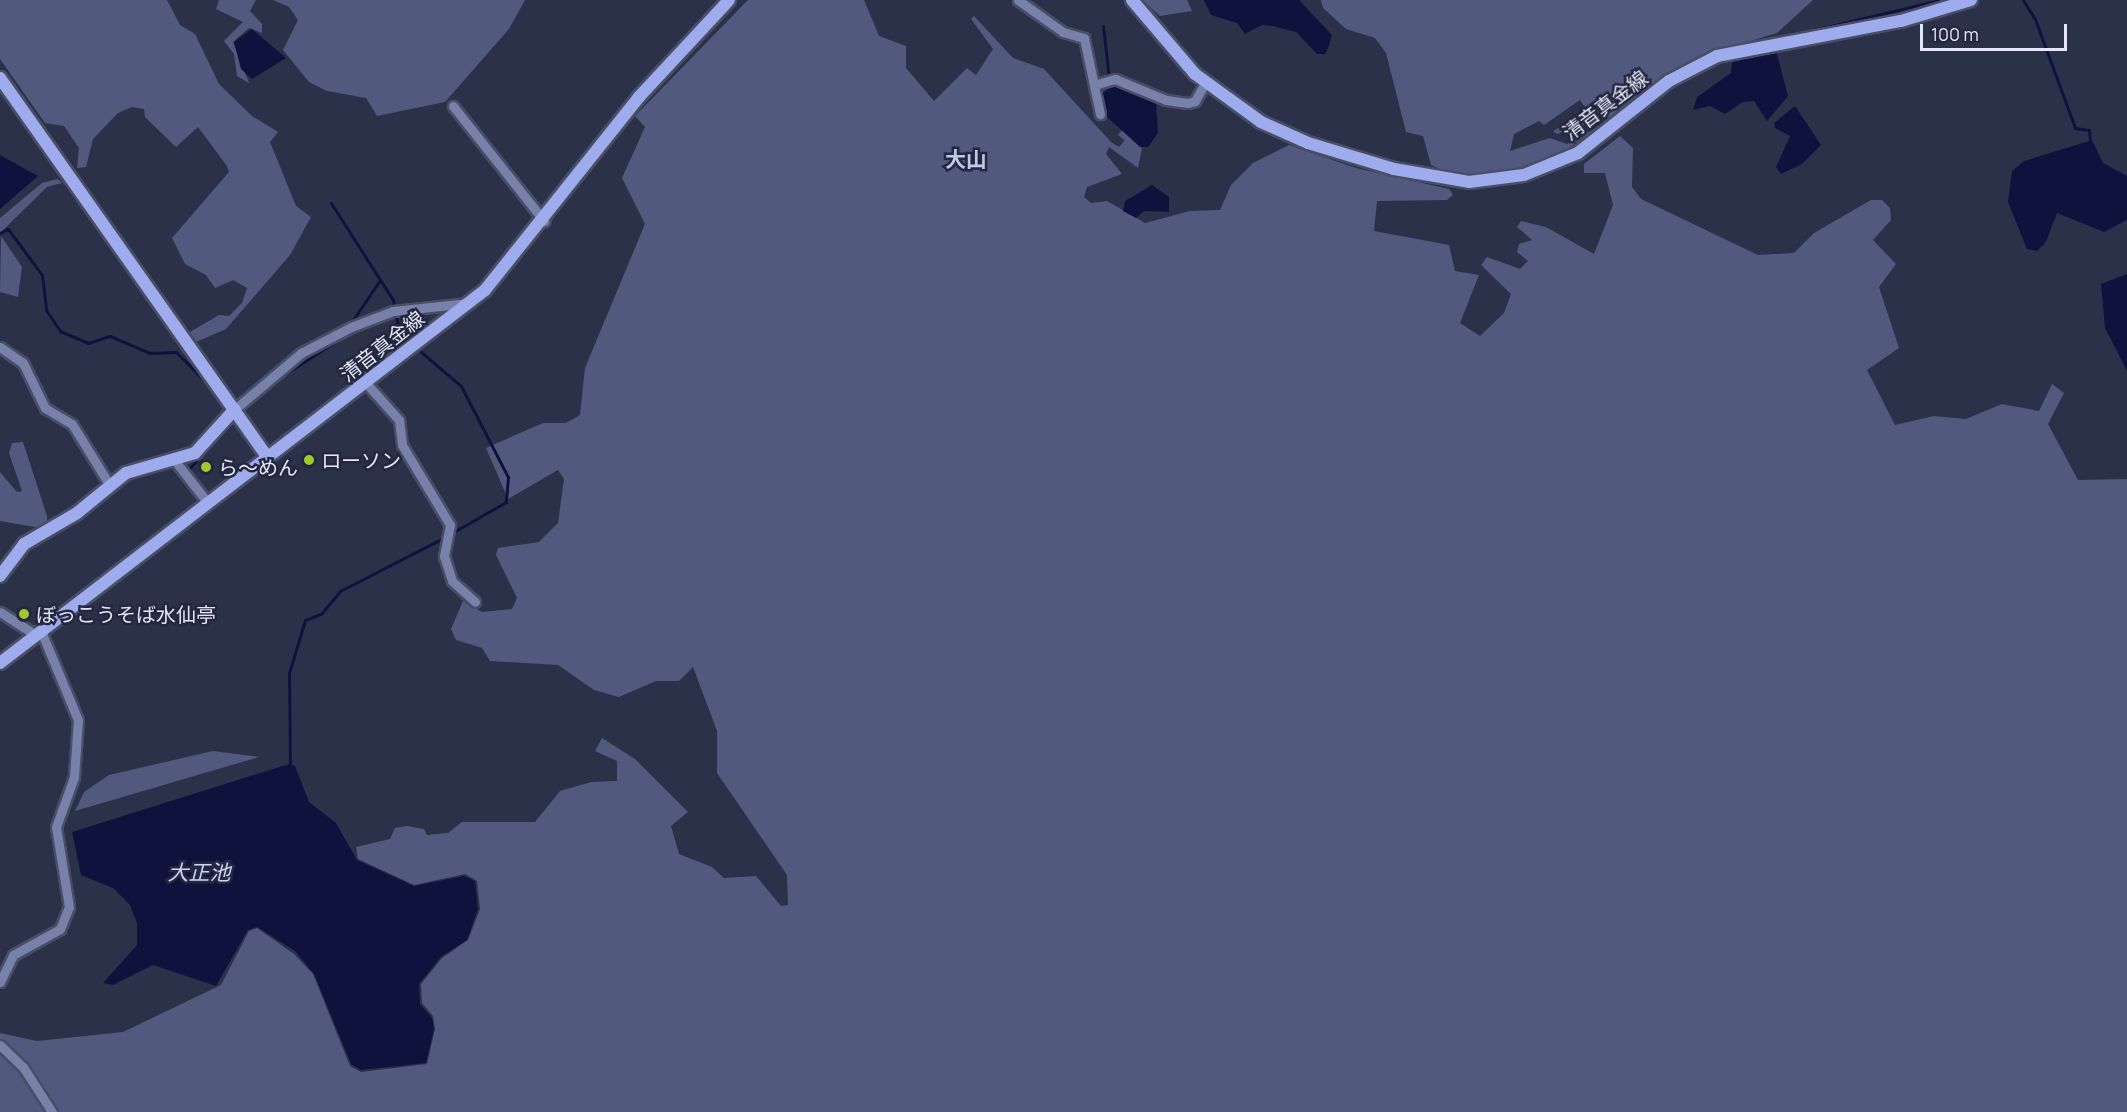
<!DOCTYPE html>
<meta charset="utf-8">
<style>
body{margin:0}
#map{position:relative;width:2127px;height:1112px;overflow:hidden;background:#2c314a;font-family:Manrope,"Noto Sans JP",sans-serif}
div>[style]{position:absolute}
.green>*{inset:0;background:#51597e}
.water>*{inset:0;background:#10123e}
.stream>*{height:3px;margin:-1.5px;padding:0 1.5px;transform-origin:1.5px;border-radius:1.5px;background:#10123e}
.roads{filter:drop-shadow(2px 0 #494e66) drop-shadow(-2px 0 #494e66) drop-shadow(0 2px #494e66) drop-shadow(0 -2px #494e66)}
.street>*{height:9px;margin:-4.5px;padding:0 4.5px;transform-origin:4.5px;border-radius:4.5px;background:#7781aa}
.secondary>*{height:12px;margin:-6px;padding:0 6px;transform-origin:6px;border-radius:6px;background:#9eacee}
.dots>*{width:16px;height:16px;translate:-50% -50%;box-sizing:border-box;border:3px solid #23273f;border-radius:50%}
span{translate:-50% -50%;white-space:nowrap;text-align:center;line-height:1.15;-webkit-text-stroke:5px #23273f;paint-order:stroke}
.street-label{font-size:20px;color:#e3e7f7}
.poi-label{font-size:20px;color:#e3e7f7}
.left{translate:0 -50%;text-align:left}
.neighbourhood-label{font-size:21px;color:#c0c8e7;font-weight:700}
.water-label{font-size:21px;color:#ccd4f3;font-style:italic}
.scale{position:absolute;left:1920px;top:24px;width:147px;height:27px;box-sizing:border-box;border:3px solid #e3e7f7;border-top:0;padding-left:8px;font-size:18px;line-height:21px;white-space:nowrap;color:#e3e7f7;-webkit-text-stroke:4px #23273f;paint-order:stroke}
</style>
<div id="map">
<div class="green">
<i style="clip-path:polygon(0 0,167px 0,180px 25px,195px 34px,219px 84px,252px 116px,278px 132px,270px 142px,296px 206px,311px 217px,290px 255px,226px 329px,196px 342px,190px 332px,219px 315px,229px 316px,242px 303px,247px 288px,233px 280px,215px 288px,206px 275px,185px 264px,172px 238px,229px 172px,227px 166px,198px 127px,176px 147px,145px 117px,144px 109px,132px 107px,118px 113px,93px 139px,86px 167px,77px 168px,79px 148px,64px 126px,45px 123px,0 59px)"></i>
<i style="clip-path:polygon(219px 0,256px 0,250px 11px,262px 24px,262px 33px,249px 28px,233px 42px,249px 83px,237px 76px,234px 54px,224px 41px,243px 22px,216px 9px)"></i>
<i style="clip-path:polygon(273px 0,525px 0,509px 29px,445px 102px,377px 116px,366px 98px,327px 91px,309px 82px,283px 50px,298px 20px,289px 7px)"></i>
<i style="clip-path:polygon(748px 0,864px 0,879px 36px,906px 46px,906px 68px,934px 101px,967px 68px,976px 75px,993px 49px,971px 19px,974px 16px,1013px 58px,1044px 69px,1111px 142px,1119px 147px,1125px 140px,1118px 135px,1122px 130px,1142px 148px,1138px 168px,1109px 147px,1106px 154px,1122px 174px,1087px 187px,1084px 197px,1091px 203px,1107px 201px,1145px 223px,1190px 211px,1220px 210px,1231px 185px,1253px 163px,1289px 145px,1356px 168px,1449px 189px,1453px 195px,1447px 200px,1377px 201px,1374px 231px,1449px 245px,1455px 271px,1479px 275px,1460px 323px,1480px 336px,1504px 313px,1511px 294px,1481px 265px,1487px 257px,1520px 269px,1528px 261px,1517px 252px,1519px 244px,1532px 240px,1517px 227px,1521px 221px,1546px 227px,1594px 254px,1613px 205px,1605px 173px,1584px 173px,1584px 164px,1620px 136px,1633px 148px,1632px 187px,1641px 199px,1758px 255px,1794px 253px,1814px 233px,1871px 200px,1882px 200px,1890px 208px,1891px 220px,1873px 240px,1896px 264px,1879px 287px,1899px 348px,1867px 370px,1895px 425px,1934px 416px,1966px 419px,2002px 404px,2039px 411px,2052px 384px,2064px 393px,2048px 424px,2078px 480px,2127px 479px,2127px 1112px,0 1112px,0 1033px,37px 1041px,123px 1032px,221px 985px,249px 931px,257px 928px,294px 954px,313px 974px,350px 1066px,361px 1072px,427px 1064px,435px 1029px,433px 1016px,422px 1003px,421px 984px,442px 958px,468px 940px,480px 909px,477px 881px,465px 874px,414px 885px,358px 859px,356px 847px,390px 839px,395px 828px,407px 826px,424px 829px,427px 835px,448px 833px,462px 822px,535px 822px,560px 791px,591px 782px,617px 781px,617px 761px,595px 751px,602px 738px,635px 759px,688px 812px,671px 826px,679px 854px,712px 867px,724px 878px,756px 876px,781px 906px,788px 905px,787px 875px,717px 773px,717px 731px,693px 667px,679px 681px,656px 681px,619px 697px,594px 690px,558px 665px,490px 661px,482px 648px,456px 640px,451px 629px,463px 601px,482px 612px,512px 609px,517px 598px,496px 555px,498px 548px,539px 542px,558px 523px,564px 479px,558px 470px,508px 499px,486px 448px,543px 423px,566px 423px,580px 415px,585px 368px,645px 224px,622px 178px,645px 127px,635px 116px)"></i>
<i style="clip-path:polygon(1142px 0,1187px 0,1192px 11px,1160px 16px)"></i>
<i style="clip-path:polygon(1321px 0,1813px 0,1777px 33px,1695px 58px,1612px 116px,1557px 134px,1553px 131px,1580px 117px,1586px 109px,1580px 100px,1544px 125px,1539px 121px,1514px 134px,1510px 151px,1550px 138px,1567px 144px,1606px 122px,1557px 156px,1500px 174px,1449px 173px,1431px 165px,1423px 136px,1406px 132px,1386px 53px,1375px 38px,1346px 29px,1323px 8px)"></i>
<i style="clip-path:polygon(58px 179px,62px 183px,47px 187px,0 233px,0 218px,42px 183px)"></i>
<i style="clip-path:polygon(1px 236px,22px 267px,18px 297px,0 292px)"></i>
<i style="clip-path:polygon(23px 442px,47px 516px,47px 522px,35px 527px,0 521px,0 472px,17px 492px,22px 491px,9px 453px,12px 443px)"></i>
<i style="clip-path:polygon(213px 751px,259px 757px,75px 811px,84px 792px,109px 775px)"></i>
</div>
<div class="water">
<i style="clip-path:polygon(1204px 0,1299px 0,1332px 35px,1329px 46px,1325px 54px,1317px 54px,1296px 32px,1273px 26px,1262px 25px,1245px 34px,1237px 23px,1211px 15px)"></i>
<i style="clip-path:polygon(252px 29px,286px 58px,252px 79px,241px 69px,234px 42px)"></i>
<i style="clip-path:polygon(1776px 51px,1788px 96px,1767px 121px,1754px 101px,1743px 102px,1725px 114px,1710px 106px,1693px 110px,1697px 97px,1731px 73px,1732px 62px)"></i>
<i style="clip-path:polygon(1114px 84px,1156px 101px,1158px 133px,1148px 147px,1140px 147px,1106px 116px,1102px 94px)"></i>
<i style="clip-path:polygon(1795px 106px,1821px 145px,1802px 164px,1781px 174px,1776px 167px,1790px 136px,1775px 128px,1774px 123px)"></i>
<i style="clip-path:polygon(2092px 140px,2103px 163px,2127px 176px,2127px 220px,2104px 232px,2057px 213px,2046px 242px,2037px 251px,2027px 249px,2008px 202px,2012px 171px,2024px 161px)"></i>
<i style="clip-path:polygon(0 155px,38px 176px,0 209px)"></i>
<i style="clip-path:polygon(1152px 185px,1169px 197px,1169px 212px,1144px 211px,1136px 218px,1123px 211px,1125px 201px)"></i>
<i style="clip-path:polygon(2127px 274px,2127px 371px,2105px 328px,2101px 284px)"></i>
<i style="clip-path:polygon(289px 764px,295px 766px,309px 802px,336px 823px,357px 860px,414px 886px,464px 876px,475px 881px,478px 909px,467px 940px,441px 957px,419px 984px,420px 1004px,432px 1018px,434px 1029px,426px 1063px,361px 1070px,351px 1064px,314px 974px,295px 951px,257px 927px,248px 930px,216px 986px,153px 965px,113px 985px,103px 983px,137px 945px,137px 923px,130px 905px,113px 888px,81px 875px,72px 832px)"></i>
</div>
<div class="stream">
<i style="left:2023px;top:0;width:22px;rotate:58deg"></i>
<i style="left:2035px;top:19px;width:116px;rotate:69.8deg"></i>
<i style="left:2075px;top:128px;width:14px;rotate:8deg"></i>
<i style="left:2089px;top:130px;width:11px;rotate:85deg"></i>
<i style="left:1103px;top:26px;width:53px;rotate:83.5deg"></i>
<i style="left:1814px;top:30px;width:130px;rotate:-13.4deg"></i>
<i style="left:331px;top:203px;width:115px;rotate:57.4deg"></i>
<i style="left:393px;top:300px;width:25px;rotate:79deg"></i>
<i style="left:398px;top:325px;width:19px;rotate:58deg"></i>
<i style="left:0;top:233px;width:9px;rotate:-27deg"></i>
<i style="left:8px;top:229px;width:57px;rotate:53.5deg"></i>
<i style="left:42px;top:275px;width:35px;rotate:83deg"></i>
<i style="left:46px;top:310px;width:25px;rotate:56deg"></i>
<i style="left:60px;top:331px;width:30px;rotate:23deg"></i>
<i style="left:88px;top:343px;width:23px;rotate:-18deg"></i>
<i style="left:110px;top:336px;width:43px;rotate:23deg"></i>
<i style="left:150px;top:353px;width:26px;rotate:-2deg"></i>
<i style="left:176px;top:352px;width:44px;rotate:45deg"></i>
<i style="left:353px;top:320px;width:48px;rotate:-56deg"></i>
<i style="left:421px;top:352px;width:52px;rotate:40.4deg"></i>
<i style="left:461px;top:386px;width:102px;rotate:62.7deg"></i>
<i style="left:508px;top:477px;width:25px;rotate:95deg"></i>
<i style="left:506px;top:502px;width:64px;rotate:150.3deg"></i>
<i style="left:277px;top:379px;width:83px;rotate:-32.7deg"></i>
<i style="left:242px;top:409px;width:11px;rotate:-41deg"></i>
<i style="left:185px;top:473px;width:64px;rotate:-46.9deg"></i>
<i style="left:290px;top:767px;width:94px;rotate:-90.6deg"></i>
<i style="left:289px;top:673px;width:55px;rotate:-73.2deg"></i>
<i style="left:305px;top:620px;width:17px;rotate:-21deg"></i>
<i style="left:321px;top:614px;width:30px;rotate:-50deg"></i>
<i style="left:340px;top:591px;width:118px;rotate:-27.2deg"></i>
</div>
<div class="roads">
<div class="street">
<i style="left:1018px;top:0;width:55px;rotate:35.4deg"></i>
<i style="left:1063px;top:32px;width:22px;rotate:16deg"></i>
<i style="left:1084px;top:38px;width:78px;rotate:78.1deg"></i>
<i style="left:1094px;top:85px;width:22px;rotate:-16deg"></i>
<i style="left:1115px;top:79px;width:55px;rotate:22.4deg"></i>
<i style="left:1166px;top:100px;width:22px;rotate:8deg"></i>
<i style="left:1188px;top:103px;width:7px;rotate:-16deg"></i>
<i style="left:1195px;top:101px;width:21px;rotate:-61deg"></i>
<i style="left:453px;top:106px;width:147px;rotate:51.6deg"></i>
<i style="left:0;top:347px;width:28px;rotate:35deg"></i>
<i style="left:23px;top:363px;width:50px;rotate:63.9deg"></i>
<i style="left:45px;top:408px;width:31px;rotate:31deg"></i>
<i style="left:72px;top:424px;width:70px;rotate:58.3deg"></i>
<i style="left:366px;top:383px;width:50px;rotate:48.3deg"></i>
<i style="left:399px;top:420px;width:25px;rotate:83deg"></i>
<i style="left:402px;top:445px;width:93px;rotate:59deg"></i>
<i style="left:450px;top:525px;width:32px;rotate:101deg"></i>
<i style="left:444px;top:556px;width:26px;rotate:72deg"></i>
<i style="left:452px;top:581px;width:31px;rotate:42deg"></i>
<i style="left:235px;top:409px;width:87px;rotate:-40.3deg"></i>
<i style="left:301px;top:353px;width:56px;rotate:-27.5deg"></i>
<i style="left:351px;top:327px;width:45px;rotate:-20.9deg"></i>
<i style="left:393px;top:311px;width:76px;rotate:-6deg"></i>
<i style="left:175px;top:461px;width:53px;rotate:51.8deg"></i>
<i style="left:0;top:612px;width:43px;rotate:32.6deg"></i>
<i style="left:0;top:982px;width:30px;rotate:-64deg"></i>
<i style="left:13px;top:955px;width:54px;rotate:-29deg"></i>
<i style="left:60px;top:929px;width:24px;rotate:-68deg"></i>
<i style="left:69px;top:907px;width:81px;rotate:-99.2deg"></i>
<i style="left:56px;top:827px;width:53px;rotate:-70.2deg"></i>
<i style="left:74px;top:777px;width:57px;rotate:-86deg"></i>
<i style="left:78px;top:720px;width:96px;rotate:-112.6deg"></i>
<i style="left:0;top:1045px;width:32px;rotate:44deg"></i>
<i style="left:23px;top:1067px;width:54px;rotate:57.2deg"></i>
</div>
<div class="secondary">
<i style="left:1132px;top:0;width:97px;rotate:49.6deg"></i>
<i style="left:1195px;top:74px;width:82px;rotate:36deg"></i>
<i style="left:1261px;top:122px;width:51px;rotate:24.1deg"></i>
<i style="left:1308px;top:143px;width:90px;rotate:16.8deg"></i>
<i style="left:1394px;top:169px;width:76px;rotate:9.8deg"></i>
<i style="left:1469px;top:182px;width:55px;rotate:-7.3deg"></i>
<i style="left:1524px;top:175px;width:58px;rotate:-22.2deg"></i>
<i style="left:1578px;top:153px;width:116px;rotate:-38.4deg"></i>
<i style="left:1669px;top:81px;width:54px;rotate:-27.5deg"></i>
<i style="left:1717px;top:56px;width:187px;rotate:-10.8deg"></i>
<i style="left:1901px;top:21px;width:73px;rotate:-16.7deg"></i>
<i style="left:0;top:78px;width:465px;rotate:54.8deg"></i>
<i style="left:0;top:576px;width:40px;rotate:-53deg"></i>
<i style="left:24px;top:544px;width:61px;rotate:-30.3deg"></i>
<i style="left:77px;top:513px;width:63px;rotate:-39.2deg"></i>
<i style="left:126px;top:473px;width:72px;rotate:-16.2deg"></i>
<i style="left:195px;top:453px;width:59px;rotate:-47.7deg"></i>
<i style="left:0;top:663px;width:612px;rotate:-37.56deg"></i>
<i style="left:485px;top:290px;width:247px;rotate:-51.4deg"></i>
<i style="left:639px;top:97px;width:132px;rotate:-47.1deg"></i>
</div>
</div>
<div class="dots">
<i style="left:309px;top:460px;background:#9eca2e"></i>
<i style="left:206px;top:467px;background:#9eca2e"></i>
<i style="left:24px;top:614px;background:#9eca2e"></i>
</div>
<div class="street-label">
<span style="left:1605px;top:105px;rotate:-37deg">清音真金線</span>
<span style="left:382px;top:346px;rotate:-38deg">清音真金線</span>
</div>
<div class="poi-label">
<span class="left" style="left:321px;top:460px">ローソン</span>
<span class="left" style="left:218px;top:467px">ら～めん</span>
<span class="left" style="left:36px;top:614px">ぼっこうそば水仙亭</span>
</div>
<div class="neighbourhood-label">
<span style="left:966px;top:159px">大山</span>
</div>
<div class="water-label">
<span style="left:199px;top:872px">大正池</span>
</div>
<div class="scale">100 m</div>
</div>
